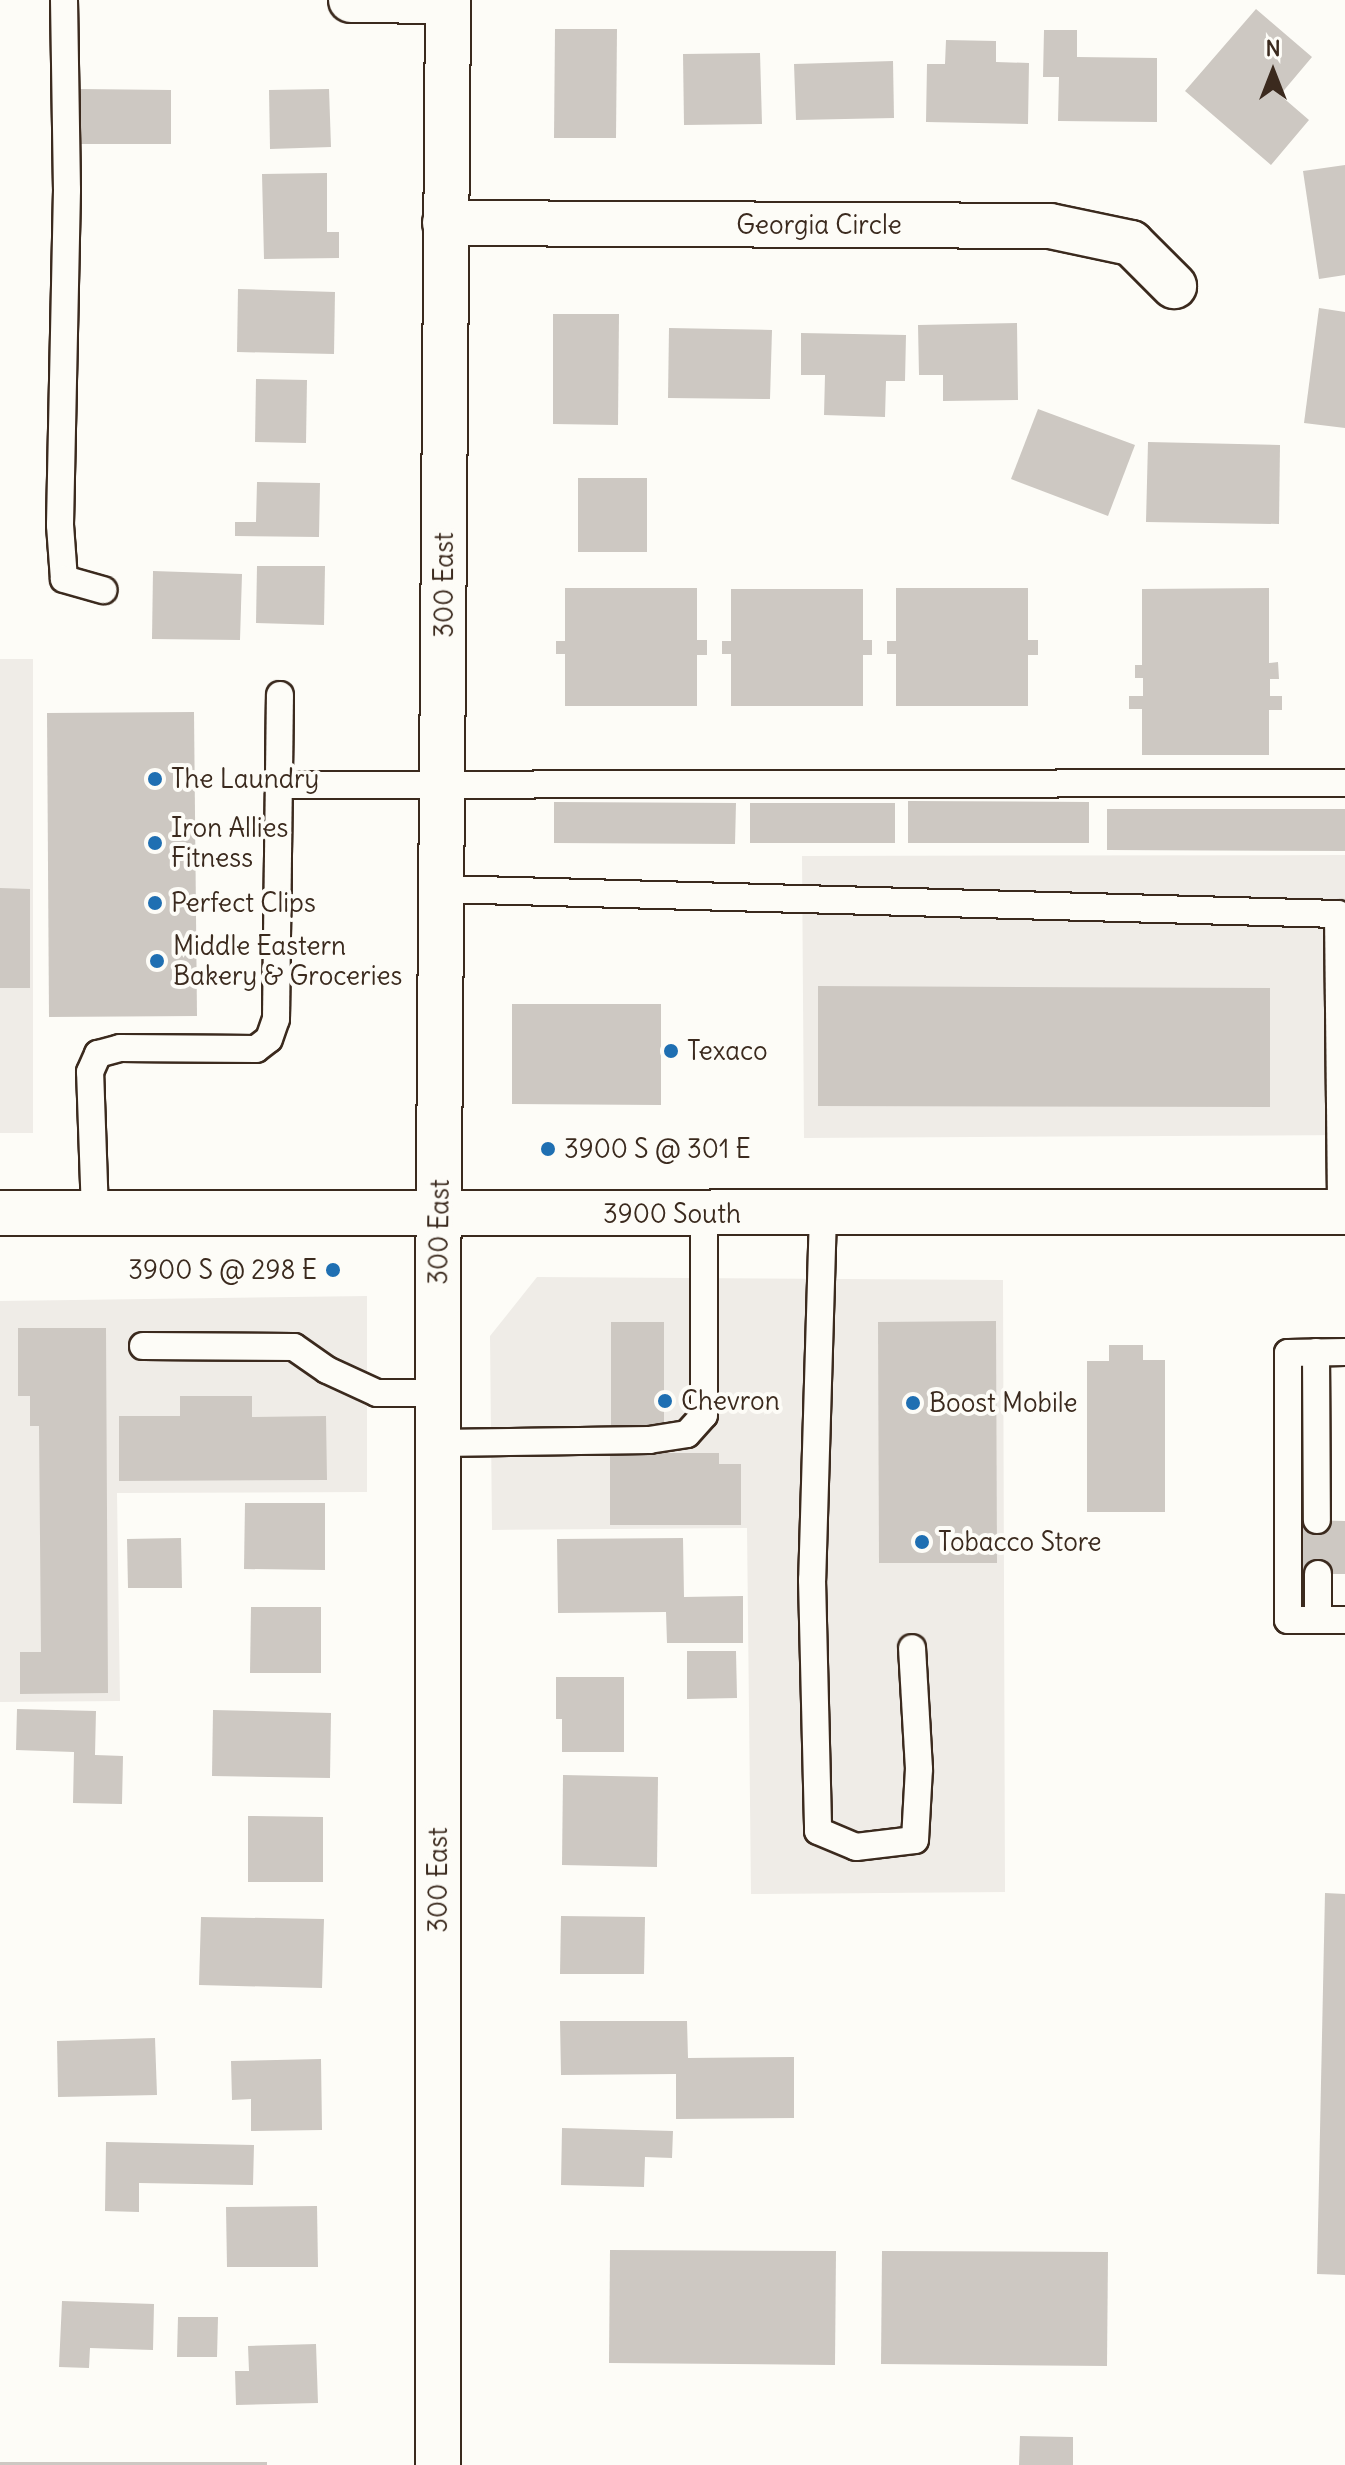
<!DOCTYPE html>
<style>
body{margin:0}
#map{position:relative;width:1345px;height:2465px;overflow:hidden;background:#fdfcf7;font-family:Delius,sans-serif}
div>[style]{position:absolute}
.built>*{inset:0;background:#efece7}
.building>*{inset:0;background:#cdc8c2}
.roads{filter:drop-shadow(2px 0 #3b2a1e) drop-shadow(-2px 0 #3b2a1e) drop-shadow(0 2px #3b2a1e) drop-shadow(0 -2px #3b2a1e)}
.lane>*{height:26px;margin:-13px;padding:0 13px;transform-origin:13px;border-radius:13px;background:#fdfcf7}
.street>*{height:44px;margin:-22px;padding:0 22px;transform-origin:22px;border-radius:22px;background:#fdfcf7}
.secondary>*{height:44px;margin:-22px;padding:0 22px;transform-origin:22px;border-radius:22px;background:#fdfcf7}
.dots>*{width:22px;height:22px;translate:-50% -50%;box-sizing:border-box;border:4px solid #fdfcf7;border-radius:50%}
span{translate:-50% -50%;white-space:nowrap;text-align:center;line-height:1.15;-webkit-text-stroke:8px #fdfcf7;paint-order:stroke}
.street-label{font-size:26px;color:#3b2a1e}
.poi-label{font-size:26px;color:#3b2a1e}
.left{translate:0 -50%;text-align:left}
.right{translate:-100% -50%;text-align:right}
.north{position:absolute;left:1233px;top:32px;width:80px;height:80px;-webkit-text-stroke:6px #fdfcf7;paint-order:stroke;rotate:0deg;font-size:22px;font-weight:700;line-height:32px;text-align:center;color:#3b2a1e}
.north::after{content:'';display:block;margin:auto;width:28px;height:36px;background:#3b2a1e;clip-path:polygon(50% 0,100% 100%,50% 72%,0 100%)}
</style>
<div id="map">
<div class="built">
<i style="clip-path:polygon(0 659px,33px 659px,33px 1133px,0 1133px)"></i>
<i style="clip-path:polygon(1345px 855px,1345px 1135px,804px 1138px,802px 856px)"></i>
<i style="clip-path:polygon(537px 1277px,1003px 1280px,1005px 1892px,751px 1894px,747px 1528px,492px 1530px,490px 1336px)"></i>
<i style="clip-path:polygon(367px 1296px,367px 1492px,117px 1493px,120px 1701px,0 1702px,0 1301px)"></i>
</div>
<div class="building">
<i style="clip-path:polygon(1256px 9px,1312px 57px,1280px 95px,1309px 120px,1271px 165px,1185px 91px)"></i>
<i style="clip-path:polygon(555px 29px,617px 29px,616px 138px,554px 138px)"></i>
<i style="clip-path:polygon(1044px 30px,1077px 30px,1077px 57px,1157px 58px,1157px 122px,1058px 121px,1059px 77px,1043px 77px)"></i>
<i style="clip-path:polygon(946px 40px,996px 41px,996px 62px,1029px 63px,1028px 124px,926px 122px,927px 64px,945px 64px)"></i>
<i style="clip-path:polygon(760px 53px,762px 124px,684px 125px,683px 54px)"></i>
<i style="clip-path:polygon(893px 61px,894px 118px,796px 120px,794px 64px)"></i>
<i style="clip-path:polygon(79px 89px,171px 90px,171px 144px,79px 144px)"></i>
<i style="clip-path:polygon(329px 89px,331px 147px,270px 149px,269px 90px)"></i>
<i style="clip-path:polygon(1345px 165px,1345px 275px,1319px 279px,1303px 171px)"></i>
<i style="clip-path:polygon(327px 173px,327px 232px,339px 232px,339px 258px,264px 259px,262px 174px)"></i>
<i style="clip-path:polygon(238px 289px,335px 292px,334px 354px,237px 352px)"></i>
<i style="clip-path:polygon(1319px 308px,1345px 312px,1345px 428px,1304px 423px)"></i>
<i style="clip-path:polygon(553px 314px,619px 314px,618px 425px,553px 424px)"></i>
<i style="clip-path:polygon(1017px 323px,1018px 400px,943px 401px,943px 375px,919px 375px,918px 325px)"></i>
<i style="clip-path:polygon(669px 328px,772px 330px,770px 399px,668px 398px)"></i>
<i style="clip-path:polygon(801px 333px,906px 335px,905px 381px,886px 381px,885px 417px,824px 415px,825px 375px,801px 375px)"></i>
<i style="clip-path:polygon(256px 379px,307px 380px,306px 443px,255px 442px)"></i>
<i style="clip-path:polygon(1038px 409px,1135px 445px,1108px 516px,1011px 479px)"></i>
<i style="clip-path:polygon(1148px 442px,1280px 445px,1279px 524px,1146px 522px)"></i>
<i style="clip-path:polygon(578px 478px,647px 478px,647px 552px,578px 552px)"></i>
<i style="clip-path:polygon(257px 482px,320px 483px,319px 537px,235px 536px,235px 522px,256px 522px)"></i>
<i style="clip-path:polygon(257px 566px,325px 566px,324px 625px,256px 623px)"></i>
<i style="clip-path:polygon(153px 571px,242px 574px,240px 640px,152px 639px)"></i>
<i style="clip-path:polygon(565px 588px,697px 588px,697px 640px,707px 640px,707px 655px,697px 655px,697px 706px,565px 706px,565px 654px,556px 654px,556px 641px,565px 641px)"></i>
<i style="clip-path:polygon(896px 588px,1028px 588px,1028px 640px,1038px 640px,1038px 655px,1028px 655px,1028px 706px,896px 706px,896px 654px,887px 654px,887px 641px,896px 641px)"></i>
<i style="clip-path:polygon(1269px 588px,1269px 663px,1278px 662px,1279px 679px,1270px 679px,1270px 696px,1282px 696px,1282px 710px,1269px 710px,1269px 755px,1142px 755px,1142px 709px,1129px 709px,1129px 696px,1143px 696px,1143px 678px,1135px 678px,1135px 665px,1142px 665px,1142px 589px)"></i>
<i style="clip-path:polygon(731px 589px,863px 589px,863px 640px,872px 640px,872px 655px,863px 655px,863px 706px,731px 706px,731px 654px,722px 654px,722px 641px,731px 641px)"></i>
<i style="clip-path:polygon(194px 712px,197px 1016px,49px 1017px,47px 713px)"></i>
<i style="clip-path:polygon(908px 801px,1089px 802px,1089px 843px,908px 843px)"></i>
<i style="clip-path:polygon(554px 802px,736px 803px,735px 844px,554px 843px)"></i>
<i style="clip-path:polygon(750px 803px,895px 803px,895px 843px,750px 843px)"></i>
<i style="clip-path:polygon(1107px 809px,1345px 809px,1345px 851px,1107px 850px)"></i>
<i style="clip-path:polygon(0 888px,30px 889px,30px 988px,0 988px)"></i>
<i style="clip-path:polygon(818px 986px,1270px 988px,1270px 1107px,818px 1106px)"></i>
<i style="clip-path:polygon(512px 1004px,661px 1004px,661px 1105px,512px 1104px)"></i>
<i style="clip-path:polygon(996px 1321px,997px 1563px,879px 1563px,878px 1322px)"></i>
<i style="clip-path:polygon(611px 1322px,664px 1322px,664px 1431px,611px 1431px)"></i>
<i style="clip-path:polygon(18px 1328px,106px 1328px,108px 1693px,20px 1694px,20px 1652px,41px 1652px,39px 1426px,30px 1426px,30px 1396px,18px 1396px)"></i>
<i style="clip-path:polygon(1109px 1345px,1143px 1345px,1143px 1360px,1165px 1360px,1165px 1512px,1087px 1512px,1087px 1361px,1109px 1361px)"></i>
<i style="clip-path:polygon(180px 1396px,252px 1396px,252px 1417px,326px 1416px,327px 1480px,119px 1481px,119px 1416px,180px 1416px)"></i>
<i style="clip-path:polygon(610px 1453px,719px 1453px,719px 1464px,741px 1464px,741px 1525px,610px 1525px)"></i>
<i style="clip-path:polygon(245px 1503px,325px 1503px,325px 1570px,244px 1569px)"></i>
<i style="clip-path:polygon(1301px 1520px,1345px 1521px,1345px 1574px,1300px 1574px)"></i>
<i style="clip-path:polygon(181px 1538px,182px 1588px,128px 1588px,127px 1539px)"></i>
<i style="clip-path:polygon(683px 1538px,684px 1597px,743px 1596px,743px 1643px,667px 1643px,666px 1612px,558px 1613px,557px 1539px)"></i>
<i style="clip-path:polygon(251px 1607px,321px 1607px,321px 1673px,250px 1673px)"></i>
<i style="clip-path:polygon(687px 1651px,736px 1651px,737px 1698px,687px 1699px)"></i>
<i style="clip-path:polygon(556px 1677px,624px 1677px,624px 1752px,562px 1752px,562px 1719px,556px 1719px)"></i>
<i style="clip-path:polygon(17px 1709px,96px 1711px,95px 1755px,123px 1756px,122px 1804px,73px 1803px,74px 1752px,16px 1750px)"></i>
<i style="clip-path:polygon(213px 1710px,331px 1713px,330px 1778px,212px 1776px)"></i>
<i style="clip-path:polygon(563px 1775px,658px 1777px,657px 1867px,562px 1865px)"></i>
<i style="clip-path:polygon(248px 1816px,323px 1817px,323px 1882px,248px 1882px)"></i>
<i style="clip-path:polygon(1325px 1893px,1345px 1894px,1345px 2275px,1317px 2274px)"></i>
<i style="clip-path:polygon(561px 1916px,645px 1917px,644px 1974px,560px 1974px)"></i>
<i style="clip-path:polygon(201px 1917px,324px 1919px,322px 1988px,199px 1985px)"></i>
<i style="clip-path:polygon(560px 2021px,687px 2021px,688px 2058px,794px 2057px,794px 2118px,676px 2119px,676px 2074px,561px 2075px)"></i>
<i style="clip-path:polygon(155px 2038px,157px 2095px,58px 2097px,57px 2041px)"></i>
<i style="clip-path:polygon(321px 2059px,322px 2130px,251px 2131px,251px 2099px,232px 2100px,231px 2061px)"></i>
<i style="clip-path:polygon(562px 2128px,673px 2131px,672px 2158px,645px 2157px,644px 2187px,561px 2185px)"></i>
<i style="clip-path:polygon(106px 2142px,254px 2145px,253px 2185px,139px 2183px,139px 2212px,105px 2211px)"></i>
<i style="clip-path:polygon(317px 2206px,318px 2267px,227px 2267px,226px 2207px)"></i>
<i style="clip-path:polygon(610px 2250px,836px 2251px,835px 2365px,609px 2363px)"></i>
<i style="clip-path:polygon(882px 2251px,1108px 2252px,1107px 2366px,881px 2364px)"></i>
<i style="clip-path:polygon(62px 2301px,154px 2304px,153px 2350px,90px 2348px,89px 2368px,59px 2367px)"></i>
<i style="clip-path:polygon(178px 2317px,218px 2317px,217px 2357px,177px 2357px)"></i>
<i style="clip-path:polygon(316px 2344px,318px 2403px,236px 2405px,235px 2371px,249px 2371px,248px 2346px)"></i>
<i style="clip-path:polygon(1020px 2436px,1073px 2437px,1073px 2465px,1019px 2465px)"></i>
<i style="clip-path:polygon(0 2462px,267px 2462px,267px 2465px,0 2465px)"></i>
</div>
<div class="roads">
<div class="lane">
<i style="left:64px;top:0;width:190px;rotate:89.1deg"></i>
<i style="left:67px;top:190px;width:335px;rotate:91.2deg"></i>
<i style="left:60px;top:525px;width:54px;rotate:85.8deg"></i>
<i style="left:64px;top:579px;width:41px;rotate:15.8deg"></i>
<i style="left:279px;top:785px;width:1066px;rotate:-0.11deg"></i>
<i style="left:443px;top:889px;width:895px;rotate:1.6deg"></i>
<i style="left:1338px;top:914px;width:298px;rotate:89.4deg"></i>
<i style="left:95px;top:1213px;width:141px;rotate:-92deg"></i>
<i style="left:90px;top:1072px;width:20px;rotate:-66deg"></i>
<i style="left:98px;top:1054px;width:23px;rotate:-15deg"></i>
<i style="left:120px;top:1048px;width:136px;rotate:0.4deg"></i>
<i style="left:256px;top:1049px;width:16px;rotate:-38deg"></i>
<i style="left:269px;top:1039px;width:21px;rotate:-71deg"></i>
<i style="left:276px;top:1019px;width:324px;rotate:-89.3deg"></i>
<i style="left:823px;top:1214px;width:366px;rotate:91.7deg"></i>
<i style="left:812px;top:1580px;width:251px;rotate:88.6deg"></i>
<i style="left:818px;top:1831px;width:41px;rotate:22.8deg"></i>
<i style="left:856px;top:1847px;width:59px;rotate:-6.8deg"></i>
<i style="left:915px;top:1840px;width:71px;rotate:-86.8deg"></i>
<i style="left:919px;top:1769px;width:121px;rotate:-93.3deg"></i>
<i style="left:143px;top:1346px;width:151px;rotate:0.4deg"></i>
<i style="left:294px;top:1347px;width:40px;rotate:34.9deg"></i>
<i style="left:327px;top:1370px;width:55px;rotate:24.7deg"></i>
<i style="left:377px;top:1393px;width:62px"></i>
<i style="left:1316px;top:1352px;width:168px;rotate:89.7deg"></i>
<i style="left:1345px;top:1352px;width:57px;rotate:179deg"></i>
<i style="left:1288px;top:1353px;width:267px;rotate:90deg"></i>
<i style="left:1288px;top:1620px;width:57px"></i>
<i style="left:440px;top:1443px;width:209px;rotate:-0.8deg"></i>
<i style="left:649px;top:1440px;width:38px;rotate:-9deg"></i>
<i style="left:687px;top:1434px;width:25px;rotate:-48deg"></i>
<i style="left:704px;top:1415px;width:201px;rotate:-90deg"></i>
<i style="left:1318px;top:1574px;width:46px;rotate:90deg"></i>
</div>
<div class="street">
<i style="left:351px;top:0;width:97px;rotate:0.6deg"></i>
<i style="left:445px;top:223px;width:605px;rotate:0.28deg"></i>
<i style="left:1050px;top:226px;width:83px;rotate:11.9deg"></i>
<i style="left:1131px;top:243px;width:61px;rotate:45deg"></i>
</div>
<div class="secondary">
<i style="left:0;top:1213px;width:1345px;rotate:-0.04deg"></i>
<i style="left:438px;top:2465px;width:1162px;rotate:-90deg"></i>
<i style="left:438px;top:1303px;width:1303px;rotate:-89.56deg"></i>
</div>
</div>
<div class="dots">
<i style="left:155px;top:779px;background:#1f6fb2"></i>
<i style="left:155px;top:843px;background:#1f6fb2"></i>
<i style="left:155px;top:903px;background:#1f6fb2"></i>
<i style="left:157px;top:961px;background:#1f6fb2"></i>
<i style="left:671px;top:1051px;background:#1f6fb2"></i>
<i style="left:548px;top:1149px;background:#1f6fb2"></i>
<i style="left:333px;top:1270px;background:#1f6fb2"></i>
<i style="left:665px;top:1401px;background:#1f6fb2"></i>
<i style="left:913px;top:1403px;background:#1f6fb2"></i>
<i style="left:922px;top:1542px;background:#1f6fb2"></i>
</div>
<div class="street-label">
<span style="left:819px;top:225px">Georgia Circle</span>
<span style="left:444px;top:585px;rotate:-90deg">300 East</span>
<span style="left:672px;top:1214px">3900 South</span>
<span style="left:439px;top:1232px;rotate:-89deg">300 East</span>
<span style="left:438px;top:1880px;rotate:-90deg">300 East</span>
</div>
<div class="poi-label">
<span class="left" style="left:171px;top:779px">The Laundry</span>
<span class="left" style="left:171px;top:843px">Iron Allies<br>Fitness</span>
<span class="left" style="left:171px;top:903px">Perfect Clips</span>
<span class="left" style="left:173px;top:961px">Middle Eastern<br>Bakery &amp; Groceries</span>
<span class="left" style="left:687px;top:1051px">Texaco</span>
<span class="left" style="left:564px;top:1149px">3900 S @ 301 E</span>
<span class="right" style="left:317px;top:1270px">3900 S @ 298 E</span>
<span class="left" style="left:681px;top:1401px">Chevron</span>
<span class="left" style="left:929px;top:1403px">Boost Mobile</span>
<span class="left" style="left:938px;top:1542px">Tobacco Store</span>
</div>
<div class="north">N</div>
</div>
